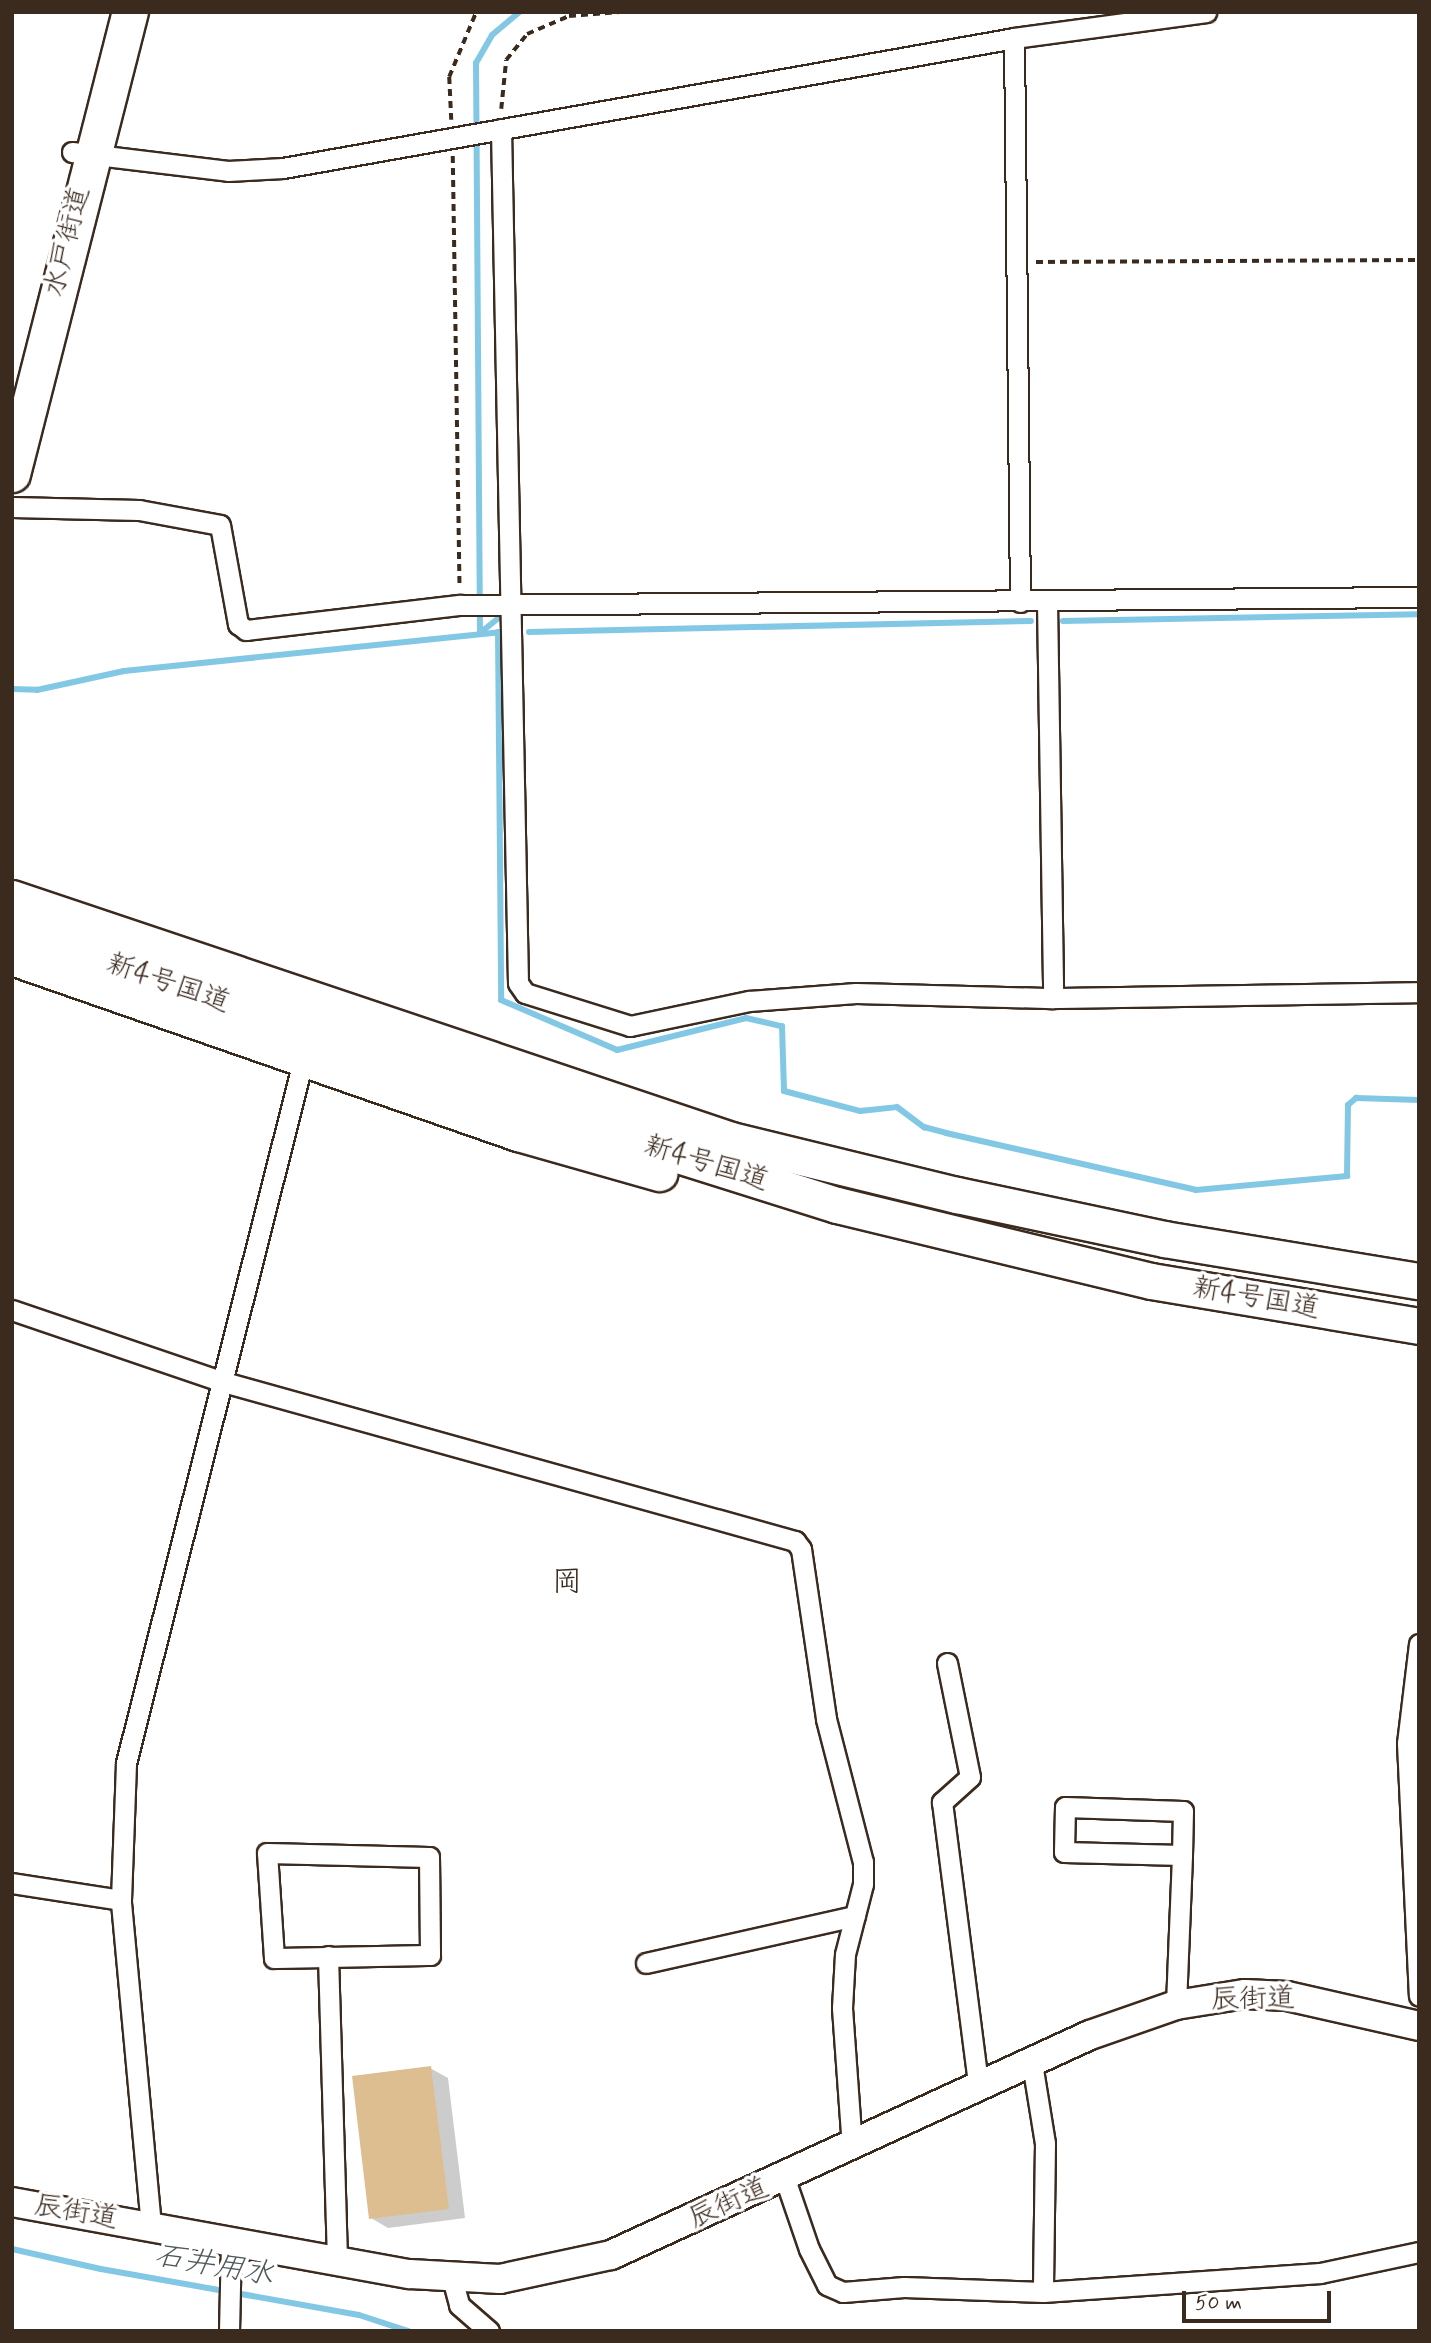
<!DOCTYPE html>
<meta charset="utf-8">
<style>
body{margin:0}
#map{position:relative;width:1431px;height:2343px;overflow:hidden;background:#fff;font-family:Mynerve,"Klee One",sans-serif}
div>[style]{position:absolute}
.shadow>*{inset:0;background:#0003}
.stream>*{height:6px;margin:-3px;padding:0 3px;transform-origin:3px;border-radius:3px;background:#82c8e4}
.building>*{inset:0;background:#dcbe90}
.path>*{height:3.5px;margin-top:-1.75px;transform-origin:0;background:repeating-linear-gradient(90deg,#3b2a1e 0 7px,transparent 0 12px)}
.roads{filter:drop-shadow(2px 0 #3b2a1e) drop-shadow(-2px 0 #3b2a1e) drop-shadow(0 2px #3b2a1e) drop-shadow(0 -2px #3b2a1e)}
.street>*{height:19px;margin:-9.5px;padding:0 9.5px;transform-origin:9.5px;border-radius:9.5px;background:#fff}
.secondary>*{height:28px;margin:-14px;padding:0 14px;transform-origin:14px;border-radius:14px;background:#fff}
.highway>*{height:35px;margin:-17.5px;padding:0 17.5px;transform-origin:17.5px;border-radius:17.5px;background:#fff}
span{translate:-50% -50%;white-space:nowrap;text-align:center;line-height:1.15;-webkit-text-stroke:7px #fff;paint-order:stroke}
.street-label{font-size:28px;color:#3b2a1e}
.neighbourhood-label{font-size:30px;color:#3b2a1e}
.water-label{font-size:30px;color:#505959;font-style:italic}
.frame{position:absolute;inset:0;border:14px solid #3b2a1e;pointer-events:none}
.scale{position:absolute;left:1182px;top:2291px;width:149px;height:32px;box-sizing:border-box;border:4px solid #3b2a1e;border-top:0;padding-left:9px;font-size:21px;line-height:24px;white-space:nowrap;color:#3b2a1e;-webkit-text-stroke:5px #fff;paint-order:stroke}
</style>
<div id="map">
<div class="shadow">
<i style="clip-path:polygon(430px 2068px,448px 2078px,465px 2218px,388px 2228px,371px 2218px)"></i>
</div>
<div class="stream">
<i style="left:1063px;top:621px;width:356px;rotate:-1.1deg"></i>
<i style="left:498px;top:632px;width:368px;rotate:89.5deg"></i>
<i style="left:501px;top:1000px;width:126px;rotate:23.3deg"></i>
<i style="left:617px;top:1050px;width:133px;rotate:-13.9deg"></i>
<i style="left:746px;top:1018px;width:37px;rotate:13deg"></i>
<i style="left:782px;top:1026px;width:65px;rotate:88.2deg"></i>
<i style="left:784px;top:1091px;width:79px;rotate:14.7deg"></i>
<i style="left:860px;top:1111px;width:37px;rotate:-6deg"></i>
<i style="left:897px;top:1107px;width:34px;rotate:37deg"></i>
<i style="left:924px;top:1127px;width:23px;rotate:15deg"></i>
<i style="left:946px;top:1133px;width:256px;rotate:12.8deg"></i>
<i style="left:1196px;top:1190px;width:152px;rotate:-5.3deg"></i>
<i style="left:1347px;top:1176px;width:71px;rotate:-89.2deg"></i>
<i style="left:1348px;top:1105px;width:11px;rotate:-41deg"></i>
<i style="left:1356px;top:1098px;width:63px;rotate:1.8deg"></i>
<i style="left:529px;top:632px;width:502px;rotate:-1.26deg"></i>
<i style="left:480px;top:633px;width:35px;rotate:-39deg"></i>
<i style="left:480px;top:633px;width:570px;rotate:-90.4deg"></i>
<i style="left:476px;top:63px;width:32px;rotate:-60deg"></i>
<i style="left:492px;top:35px;width:35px;rotate:-40deg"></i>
<i style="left:12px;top:689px;width:25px;rotate:2deg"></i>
<i style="left:37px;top:690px;width:89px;rotate:-12.3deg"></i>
<i style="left:124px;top:671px;width:378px;rotate:-5.9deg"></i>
<i style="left:12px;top:2249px;width:91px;rotate:12.7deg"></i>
<i style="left:101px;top:2269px;width:262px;rotate:10.1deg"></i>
<i style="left:359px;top:2315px;width:52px;rotate:18.1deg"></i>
</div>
<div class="building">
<i style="clip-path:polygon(431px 2066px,449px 2209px,369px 2219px,352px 2076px)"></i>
</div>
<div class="path">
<i style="left:501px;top:109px;width:49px;rotate:-84.2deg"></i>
<i style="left:506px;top:60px;width:33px;rotate:-51deg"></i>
<i style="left:527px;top:34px;width:46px;rotate:-23.2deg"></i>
<i style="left:569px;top:16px;width:51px;rotate:-4.5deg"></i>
<i style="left:451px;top:120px;width:43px;rotate:-92.7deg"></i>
<i style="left:449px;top:77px;width:70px;rotate:-67.4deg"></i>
<i style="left:453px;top:156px;width:430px;rotate:89.1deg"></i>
<i style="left:1036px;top:262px;width:383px;rotate:-0.3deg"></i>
</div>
<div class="roads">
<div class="street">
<i style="left:1014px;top:38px;width:564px;rotate:89.39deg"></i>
<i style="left:501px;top:129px;width:854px;rotate:88.86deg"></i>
<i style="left:518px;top:983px;width:12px;rotate:55deg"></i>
<i style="left:525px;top:993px;width:110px;rotate:17.4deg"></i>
<i style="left:630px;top:1026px;width:122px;rotate:-11.9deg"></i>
<i style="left:749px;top:1001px;width:107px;rotate:-4.3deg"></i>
<i style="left:856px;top:993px;width:197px;rotate:1.5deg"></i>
<i style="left:1053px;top:998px;width:366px;rotate:-0.9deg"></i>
<i style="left:72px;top:152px;width:157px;rotate:6.9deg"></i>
<i style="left:228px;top:171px;width:55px;rotate:-3.1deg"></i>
<i style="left:283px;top:168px;width:742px;rotate:-10.08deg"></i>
<i style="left:1014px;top:38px;width:194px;rotate:-7.7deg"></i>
<i style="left:12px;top:507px;width:127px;rotate:1.4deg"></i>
<i style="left:139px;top:510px;width:82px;rotate:10.5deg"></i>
<i style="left:220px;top:525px;width:101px;rotate:79.7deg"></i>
<i style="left:238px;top:624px;width:10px;rotate:37deg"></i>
<i style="left:246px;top:630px;width:215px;rotate:-6.7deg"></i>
<i style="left:460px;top:605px;width:959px;rotate:-0.48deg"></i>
<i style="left:1047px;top:602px;width:396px;rotate:89.1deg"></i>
<i style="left:12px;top:1310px;width:220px;rotate:18.8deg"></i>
<i style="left:220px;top:1381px;width:597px;rotate:15.55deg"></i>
<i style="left:795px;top:1541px;width:10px;rotate:53deg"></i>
<i style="left:801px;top:1549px;width:172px;rotate:81.6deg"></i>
<i style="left:826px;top:1719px;width:148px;rotate:75.5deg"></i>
<i style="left:863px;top:1862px;width:22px;rotate:90deg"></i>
<i style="left:863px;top:1884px;width:72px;rotate:104.4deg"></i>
<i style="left:845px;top:1954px;width:54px;rotate:93.2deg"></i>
<i style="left:842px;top:2008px;width:139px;rotate:85.9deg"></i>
<i style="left:1419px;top:1644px;width:100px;rotate:96.9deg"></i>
<i style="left:1407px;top:1743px;width:253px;rotate:87.3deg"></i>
<i style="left:947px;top:1663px;width:116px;rotate:78.6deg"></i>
<i style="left:970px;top:1777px;width:38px;rotate:138deg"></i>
<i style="left:942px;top:1802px;width:289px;rotate:82.7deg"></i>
<i style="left:267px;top:1853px;width:162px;rotate:1.4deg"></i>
<i style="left:429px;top:1857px;width:98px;rotate:89.4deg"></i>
<i style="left:430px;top:1955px;width:156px;rotate:178.9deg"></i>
<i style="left:274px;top:1958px;width:105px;rotate:-93.8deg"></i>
<i style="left:12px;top:1883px;width:110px;rotate:8.9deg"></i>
<i style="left:328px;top:1956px;width:305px;rotate:88.3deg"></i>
<i style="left:646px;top:1963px;width:214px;rotate:-12.7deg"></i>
<i style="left:1176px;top:2005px;width:150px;rotate:-87.7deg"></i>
<i style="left:1182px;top:1855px;width:44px;rotate:-88.7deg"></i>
<i style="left:1183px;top:1811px;width:118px;rotate:-178.1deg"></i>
<i style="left:1065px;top:1807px;width:45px;rotate:91.3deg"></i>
<i style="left:1064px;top:1852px;width:118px;rotate:1.5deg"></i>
<i style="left:1032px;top:2063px;width:81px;rotate:80.8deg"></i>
<i style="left:1045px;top:2143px;width:149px;rotate:90.8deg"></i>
<i style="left:785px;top:2179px;width:74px;rotate:71.1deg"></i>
<i style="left:809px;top:2249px;width:40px;rotate:63.4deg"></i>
<i style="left:827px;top:2285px;width:17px;rotate:24deg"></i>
<i style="left:843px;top:2292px;width:61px;rotate:-4.7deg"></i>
<i style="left:904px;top:2287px;width:139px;rotate:2.1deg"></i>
<i style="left:1043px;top:2292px;width:278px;rotate:-3.9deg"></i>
<i style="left:1320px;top:2273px;width:101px;rotate:-12deg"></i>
<i style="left:151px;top:2226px;width:327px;rotate:-95.3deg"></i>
<i style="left:121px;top:1900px;width:137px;rotate:-87.9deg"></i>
<i style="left:126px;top:1763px;width:724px;rotate:-75.85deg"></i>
<i style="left:452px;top:2278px;width:28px;rotate:75deg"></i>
<i style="left:459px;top:2305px;width:40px;rotate:41deg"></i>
<i style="left:229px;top:2331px;width:89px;rotate:-88.7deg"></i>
</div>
<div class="secondary">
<i style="left:12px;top:2202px;width:404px;rotate:10.3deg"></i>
<i style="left:410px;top:2274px;width:90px;rotate:3.2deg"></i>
<i style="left:500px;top:2279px;width:114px;rotate:-12.2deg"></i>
<i style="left:611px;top:2255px;width:527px;rotate:-24.67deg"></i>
<i style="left:1090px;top:2035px;width:91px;rotate:-19.2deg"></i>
<i style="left:1176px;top:2005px;width:70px;rotate:-9.1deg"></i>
<i style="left:1245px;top:1994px;width:42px;rotate:2.7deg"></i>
<i style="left:1287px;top:1996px;width:135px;rotate:12.8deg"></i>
</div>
<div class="highway">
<i style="left:12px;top:474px;width:477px;rotate:-75.7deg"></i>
<i style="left:12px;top:898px;width:759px;rotate:18.6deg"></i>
<i style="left:731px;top:1140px;width:233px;rotate:13.7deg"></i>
<i style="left:957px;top:1195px;width:212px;rotate:12deg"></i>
<i style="left:1164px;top:1239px;width:258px;rotate:9.4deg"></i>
<i style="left:12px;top:930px;width:547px;rotate:19deg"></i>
<i style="left:529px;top:1108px;width:323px;rotate:17.5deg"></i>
<i style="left:837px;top:1205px;width:323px;rotate:13.6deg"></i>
<i style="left:1151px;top:1281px;width:272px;rotate:9.5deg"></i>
<i style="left:12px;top:957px;width:536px;rotate:19.18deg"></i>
<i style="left:518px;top:1133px;width:147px;rotate:15.8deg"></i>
</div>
</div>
<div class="street-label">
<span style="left:68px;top:242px;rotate:-76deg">水戸街道</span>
<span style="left:168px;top:984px;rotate:19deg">新4号国道</span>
<span style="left:706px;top:1164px;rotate:17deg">新4号国道</span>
<span style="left:1256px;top:1299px;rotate:10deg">新4号国道</span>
<span style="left:1253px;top:2000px;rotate:-1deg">辰街道</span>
<span style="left:729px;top:2204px;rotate:-24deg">辰街道</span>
<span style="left:76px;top:2213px;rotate:10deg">辰街道</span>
</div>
<div class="neighbourhood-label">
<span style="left:567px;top:1583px">岡</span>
</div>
<div class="water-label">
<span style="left:214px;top:2266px;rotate:10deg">石井用水</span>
</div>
<div class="frame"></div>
<div class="scale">50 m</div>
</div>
